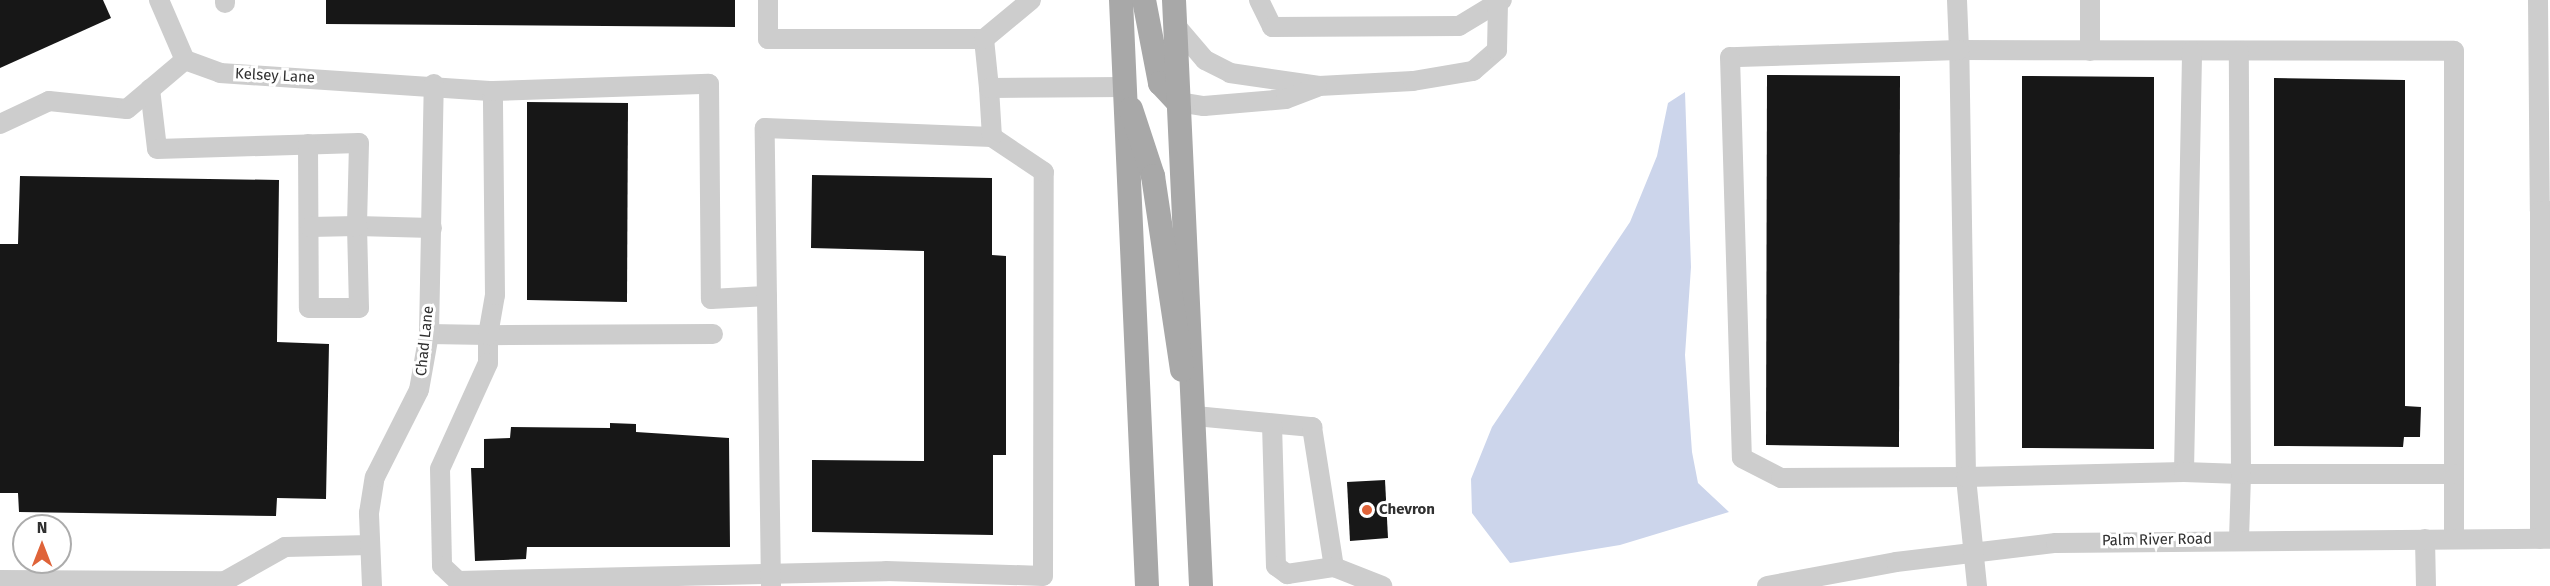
<!DOCTYPE html>
<style>
body{margin:0}
#map{position:relative;width:2550px;height:586px;overflow:hidden;background:#fff;font-family:"Fira Sans",sans-serif}
div>[style]{position:absolute}
.water>*{inset:0;background:#ccd5eb}
.building>*{inset:0;background:#171717}
.minor>*{height:20px;margin:-10px;padding:0 10px;transform-origin:10px;border-radius:10px;background:#cdcdcd}
.major>*{height:24px;margin:-12px;padding:0 12px;transform-origin:12px;border-radius:12px;background:#a8a8a8}
.dots>*{width:16px;height:16px;translate:-50% -50%;box-sizing:border-box;border:3px solid #fff;border-radius:50%}
span{translate:-50% -50%;white-space:nowrap;text-align:center;line-height:1.15;-webkit-text-stroke:6px #fff;paint-order:stroke}
.street-label{font-size:15px;color:#303030}
.poi-label{font-size:15px;color:#303030;font-weight:700}
.left{translate:0 -50%;text-align:left}
.north{position:absolute;left:12px;top:514px;width:60px;height:60px;box-sizing:border-box;background:#fff;border:2px solid #acacac;border-radius:50%;rotate:0deg;font-size:16px;font-weight:700;line-height:24px;text-align:center;color:#303030}
.north::after{content:'';display:block;margin:auto;width:21px;height:27px;background:#df6339;clip-path:polygon(50% 0,100% 100%,50% 72%,0 100%)}
</style>
<div id="map">
<div class="water">
<i style="clip-path:polygon(1685px 92px,1691px 267px,1685px 355px,1692px 452px,1698px 483px,1729px 512px,1620px 545px,1510px 563px,1472px 513px,1471px 479px,1492px 427px,1630px 222px,1657px 156px,1668px 103px)"></i>
</div>
<div class="building">
<i style="clip-path:polygon(0 0,103px 0,111px 18px,0 68px)"></i>
<i style="clip-path:polygon(326px 0,735px 0,735px 27px,326px 24px)"></i>
<i style="clip-path:polygon(1767px 75px,1900px 76px,1899px 447px,1766px 445px)"></i>
<i style="clip-path:polygon(2022px 76px,2154px 77px,2154px 449px,2022px 448px)"></i>
<i style="clip-path:polygon(2274px 78px,2405px 80px,2405px 406px,2421px 407px,2420px 437px,2404px 437px,2403px 447px,2274px 446px)"></i>
<i style="clip-path:polygon(527px 102px,628px 103px,627px 302px,527px 300px)"></i>
<i style="clip-path:polygon(812px 175px,992px 178px,992px 255px,1006px 256px,1006px 455px,993px 455px,993px 535px,812px 532px,812px 460px,924px 461px,924px 251px,811px 248px)"></i>
<i style="clip-path:polygon(20px 176px,279px 180px,277px 342px,329px 344px,326px 499px,277px 498px,276px 516px,19px 512px,18px 493px,0 493px,0 244px,18px 244px)"></i>
<i style="clip-path:polygon(610px 423px,636px 424px,636px 432px,729px 438px,730px 547px,527px 547px,526px 559px,475px 561px,471px 468px,484px 468px,484px 439px,510px 438px,511px 427px,610px 428px)"></i>
<i style="clip-path:polygon(1385px 480px,1388px 538px,1350px 541px,1347px 482px)"></i>
</div>
<div class="minor">
<i style="left:159px;top:0;width:65px;rotate:66.6deg"></i>
<i style="left:185px;top:60px;width:37px;rotate:20deg"></i>
<i style="left:220px;top:73px;width:274px;rotate:3.8deg"></i>
<i style="left:225px;top:0;width:3px;rotate:90deg"></i>
<i style="left:768px;top:0;width:39px;rotate:90deg"></i>
<i style="left:768px;top:39px;width:216px"></i>
<i style="left:1259px;top:0;width:30px;rotate:64deg"></i>
<i style="left:1272px;top:27px;width:187px;rotate:-0.3deg"></i>
<i style="left:1459px;top:26px;width:50px;rotate:-31.2deg"></i>
<i style="left:1957px;top:0;width:50px;rotate:87.7deg"></i>
<i style="left:1959px;top:50px;width:495px;rotate:0.1deg"></i>
<i style="left:2454px;top:51px;width:488px;rotate:90deg"></i>
<i style="left:2090px;top:0;width:51px;rotate:90deg"></i>
<i style="left:2538px;top:0;width:211px;rotate:89.5deg"></i>
<i style="left:2540px;top:211px;width:10px"></i>
<i style="left:1176px;top:26px;width:45px;rotate:49.5deg"></i>
<i style="left:1205px;top:60px;width:28px;rotate:27deg"></i>
<i style="left:1230px;top:73px;width:90px;rotate:8.3deg"></i>
<i style="left:1319px;top:86px;width:94px;rotate:-3deg"></i>
<i style="left:1413px;top:81px;width:61px;rotate:-9.5deg"></i>
<i style="left:1473px;top:71px;width:32px;rotate:-41deg"></i>
<i style="left:1497px;top:50px;width:47px;rotate:-88.8deg"></i>
<i style="left:989px;top:88px;width:49px;rotate:-95.8deg"></i>
<i style="left:984px;top:39px;width:61px;rotate:-39.7deg"></i>
<i style="left:150px;top:89px;width:60px;rotate:83.3deg"></i>
<i style="left:157px;top:149px;width:202px;rotate:-1.7deg"></i>
<i style="left:359px;top:143px;width:83px;rotate:91.4deg"></i>
<i style="left:357px;top:226px;width:75px;rotate:1.5deg"></i>
<i style="left:1178px;top:102px;width:26px;rotate:9deg"></i>
<i style="left:1204px;top:106px;width:82px;rotate:-4.9deg"></i>
<i style="left:1286px;top:99px;width:33px;rotate:-21deg"></i>
<i style="left:0;top:124px;width:54px;rotate:-25.1deg"></i>
<i style="left:49px;top:101px;width:78px;rotate:5.9deg"></i>
<i style="left:127px;top:109px;width:76px;rotate:-40.2deg"></i>
<i style="left:308px;top:144px;width:164px;rotate:89.7deg"></i>
<i style="left:309px;top:308px;width:50px"></i>
<i style="left:359px;top:308px;width:82px;rotate:-91.4deg"></i>
<i style="left:357px;top:226px;width:47px;rotate:178.8deg"></i>
<i style="left:2540px;top:211px;width:328px;rotate:90deg"></i>
<i style="left:429px;top:334px;width:59px;rotate:1deg"></i>
<i style="left:488px;top:335px;width:28px;rotate:90deg"></i>
<i style="left:488px;top:363px;width:116px;rotate:114.4deg"></i>
<i style="left:440px;top:469px;width:97px;rotate:88.8deg"></i>
<i style="left:442px;top:566px;width:22px;rotate:43deg"></i>
<i style="left:458px;top:581px;width:428px;rotate:-1.3deg"></i>
<i style="left:886px;top:571px;width:157px;rotate:1.8deg"></i>
<i style="left:1043px;top:576px;width:404px;rotate:-89.9deg"></i>
<i style="left:1044px;top:172px;width:63px;rotate:-146.1deg"></i>
<i style="left:713px;top:334px;width:225px;rotate:179.7deg"></i>
<i style="left:488px;top:335px;width:41px;rotate:-80.1deg"></i>
<i style="left:495px;top:295px;width:204px;rotate:-90.6deg"></i>
<i style="left:493px;top:91px;width:216px;rotate:-1.9deg"></i>
<i style="left:709px;top:84px;width:215px;rotate:89.5deg"></i>
<i style="left:711px;top:299px;width:56px;rotate:-3.1deg"></i>
<i style="left:1195px;top:416px;width:118px;rotate:5.4deg"></i>
<i style="left:1312px;top:427px;width:142px;rotate:81.1deg"></i>
<i style="left:1334px;top:567px;width:52px;rotate:21.6deg"></i>
<i style="left:1272px;top:424px;width:142px;rotate:88.4deg"></i>
<i style="left:1276px;top:566px;width:14px;rotate:36deg"></i>
<i style="left:1287px;top:574px;width:48px;rotate:-8.5deg"></i>
<i style="left:2184px;top:472px;width:421px;rotate:-88.9deg"></i>
<i style="left:2239px;top:539px;width:65px;rotate:-88.2deg"></i>
<i style="left:2241px;top:474px;width:213px"></i>
<i style="left:2425px;top:539px;width:47px;rotate:88.8deg"></i>
<i style="left:0;top:580px;width:225px;rotate:0.3deg"></i>
<i style="left:225px;top:581px;width:69px;rotate:-29.5deg"></i>
<i style="left:285px;top:547px;width:85px;rotate:-1.3deg"></i>
<i style="left:372px;top:586px;width:73px;rotate:-92.4deg"></i>
<i style="left:369px;top:513px;width:36px;rotate:-81deg"></i>
<i style="left:375px;top:477px;width:97px;rotate:-63.2deg"></i>
<i style="left:419px;top:390px;width:57px;rotate:-79.9deg"></i>
<i style="left:429px;top:334px;width:250px;rotate:-88.9deg"></i>
<i style="left:771px;top:586px;width:458px;rotate:-90.8deg"></i>
<i style="left:765px;top:128px;width:227px;rotate:2.3deg"></i>
<i style="left:992px;top:137px;width:49px;rotate:-93.5deg"></i>
<i style="left:989px;top:88px;width:136px;rotate:-0.4deg"></i>
<i style="left:1767px;top:586px;width:131px;rotate:-10.5deg"></i>
<i style="left:1896px;top:562px;width:161px;rotate:-6.8deg"></i>
<i style="left:2056px;top:543px;width:494px;rotate:-0.5deg"></i>
<i style="left:1977px;top:586px;width:110px;rotate:-95.8deg"></i>
<i style="left:1966px;top:477px;width:427px;rotate:-90.9deg"></i>
<i style="left:1959px;top:50px;width:229px;rotate:178.2deg"></i>
<i style="left:1730px;top:57px;width:401px;rotate:88.3deg"></i>
<i style="left:1742px;top:458px;width:44px;rotate:27.1deg"></i>
<i style="left:1781px;top:478px;width:185px;rotate:-0.3deg"></i>
<i style="left:1966px;top:477px;width:218px;rotate:-1.3deg"></i>
<i style="left:2184px;top:472px;width:57px;rotate:2deg"></i>
<i style="left:2241px;top:474px;width:423px;rotate:-90.3deg"></i>
</div>
<div class="major">
<i style="left:1121px;top:0;width:587px;rotate:87.46deg"></i>
<i style="left:1144px;top:0;width:85px;rotate:79.1deg"></i>
<i style="left:1160px;top:83px;width:26px;rotate:47deg"></i>
<i style="left:1174px;top:0;width:587px;rotate:87.36deg"></i>
<i style="left:1131px;top:109px;width:71px;rotate:71.8deg"></i>
<i style="left:1153px;top:176px;width:196px;rotate:81.5deg"></i>
</div>
<div class="dots">
<i style="left:1367px;top:510px;background:#df6339"></i>
</div>
<div class="street-label">
<span style="left:275px;top:76px;rotate:3deg">Kelsey Lane</span>
<span style="left:425px;top:341px;rotate:-84deg">Chad Lane</span>
<span style="left:2157px;top:540px;rotate:-1deg">Palm River Road</span>
</div>
<div class="poi-label">
<span class="left" style="left:1379px;top:510px">Chevron</span>
</div>
<div class="north">N</div>
</div>
